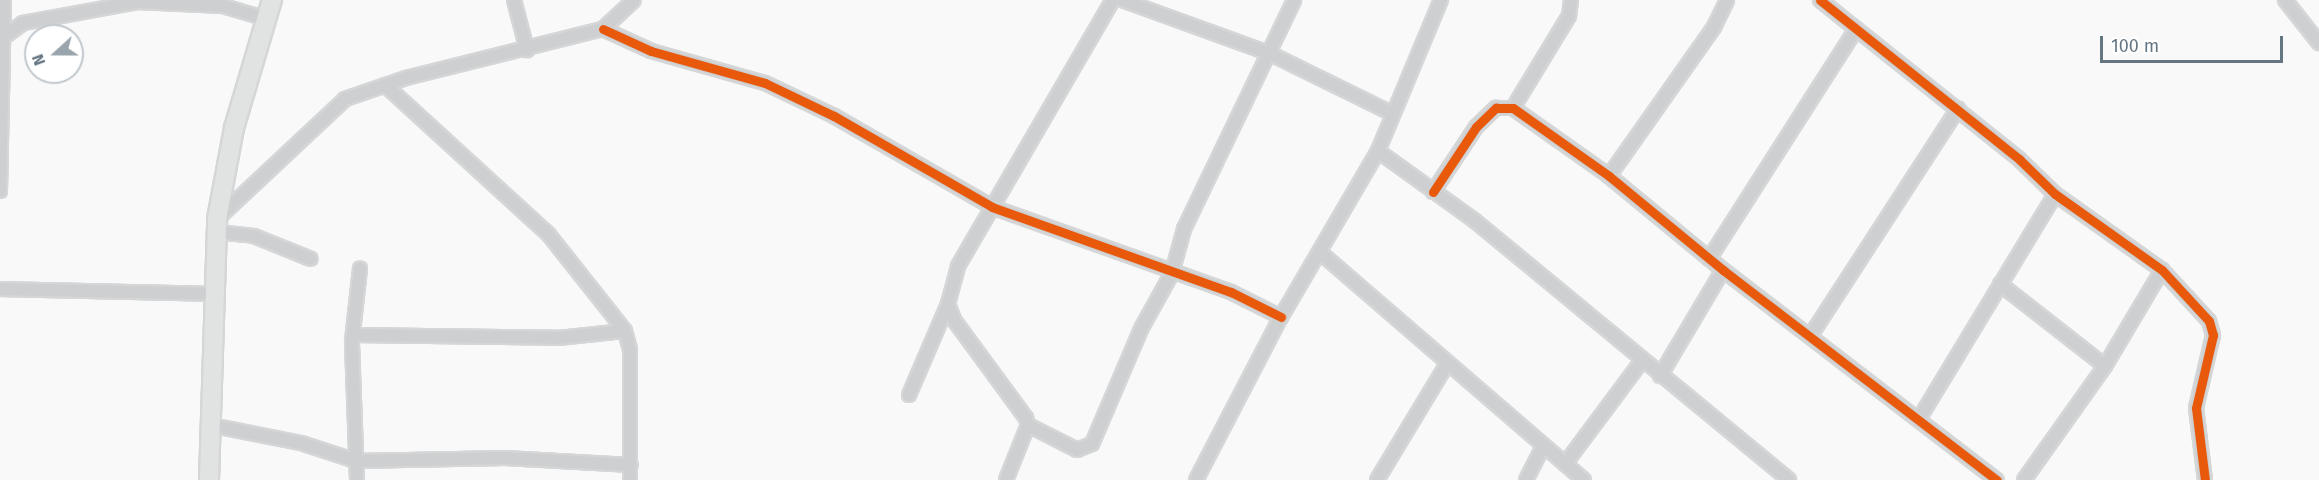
<!DOCTYPE html>
<style>
body{margin:0}
#map{position:relative;width:2319px;height:480px;overflow:hidden;background:#f9f9f9;font-family:"Fira Sans",sans-serif}
div>[style]{position:absolute}
.roads{filter:drop-shadow(2px 0 #d5d6d7) drop-shadow(-2px 0 #d5d6d7) drop-shadow(0 2px #d5d6d7) drop-shadow(0 -2px #d5d6d7)}
.minor>*{height:12px;margin:-6px;padding:0 6px;transform-origin:6px;border-radius:6px;background:#cecfd0}
.primary>*{height:18px;margin:-9px;padding:0 9px;transform-origin:9px;border-radius:9px;background:#e1e2e2}
.cycleway>*{height:9px;margin:-4.5px;padding:0 4.5px;transform-origin:4.5px;border-radius:4.5px;background:#e8590c}
span{translate:-50% -50%;white-space:nowrap;text-align:center;line-height:1.15;-webkit-text-stroke:6px #fff;paint-order:stroke}
.north{position:absolute;left:24px;top:24px;width:60px;height:60px;box-sizing:border-box;background:#fff;border:2px solid #c1c8cd;border-radius:50%;rotate:249deg;font-size:16px;font-weight:700;line-height:24px;text-align:center;color:#657683}
.north::after{content:'';display:block;margin:auto;width:21px;height:27px;background:#99a4ac;clip-path:polygon(50% 0,100% 100%,50% 72%,0 100%)}
.scale{position:absolute;left:2100px;top:36px;width:183px;height:27px;box-sizing:border-box;border:3px solid #657683;border-top:0;padding-left:8px;font-size:18px;line-height:21px;white-space:nowrap;color:#657683;-webkit-text-stroke:4px #fff;paint-order:stroke}
</style>
<div id="map">
<div class="roads">
<div class="minor">
<i style="left:514px;top:0;width:52px;rotate:75.4deg"></i>
<i style="left:1122px;top:0;width:158px;rotate:19.9deg"></i>
<i style="left:1271px;top:54px;width:136px;rotate:26.2deg"></i>
<i style="left:1820px;top:0;width:255px;rotate:38.6deg"></i>
<i style="left:2019px;top:159px;width:50px;rotate:44.2deg"></i>
<i style="left:2055px;top:194px;width:131px;rotate:35.4deg"></i>
<i style="left:2162px;top:270px;width:69px;rotate:47.3deg"></i>
<i style="left:2209px;top:321px;width:15px;rotate:74deg"></i>
<i style="left:2213px;top:335px;width:75px;rotate:103.1deg"></i>
<i style="left:2196px;top:408px;width:73px;rotate:82.9deg"></i>
<i style="left:2285px;top:0;width:55px;rotate:51.7deg"></i>
<i style="left:603px;top:29px;width:53px;rotate:24.6deg"></i>
<i style="left:651px;top:51px;width:118px;rotate:15.7deg"></i>
<i style="left:765px;top:83px;width:76px;rotate:25.6deg"></i>
<i style="left:834px;top:116px;width:182px;rotate:29.9deg"></i>
<i style="left:992px;top:207px;width:254px;rotate:19.6deg"></i>
<i style="left:1231px;top:292px;width:56px;rotate:26.6deg"></i>
<i style="left:4px;top:37px;width:24px;rotate:-36deg"></i>
<i style="left:23px;top:23px;width:116px;rotate:-10.4deg"></i>
<i style="left:137px;top:2px;width:86px;rotate:2.7deg"></i>
<i style="left:223px;top:6px;width:46px;rotate:16.5deg"></i>
<i style="left:385px;top:85px;width:222px;rotate:42.4deg"></i>
<i style="left:549px;top:235px;width:122px;rotate:51.6deg"></i>
<i style="left:625px;top:331px;width:20px;rotate:75deg"></i>
<i style="left:630px;top:350px;width:130px;rotate:90deg"></i>
<i style="left:1513px;top:108px;width:108px;rotate:-58.7deg"></i>
<i style="left:1569px;top:16px;width:16px;rotate:-83deg"></i>
<i style="left:1378px;top:151px;width:120px;rotate:35.8deg"></i>
<i style="left:1475px;top:221px;width:407px;rotate:39.5deg"></i>
<i style="left:1609px;top:176px;width:182px;rotate:-54.8deg"></i>
<i style="left:1714px;top:27px;width:30px;rotate:-64deg"></i>
<i style="left:0;top:191px;width:191px;rotate:-88.8deg"></i>
<i style="left:1433px;top:192px;width:78px;rotate:-56.5deg"></i>
<i style="left:1476px;top:127px;width:28px;rotate:-44deg"></i>
<i style="left:1496px;top:108px;width:17px"></i>
<i style="left:1513px;top:108px;width:118px;rotate:35.3deg"></i>
<i style="left:1609px;top:176px;width:148px;rotate:39.5deg"></i>
<i style="left:1723px;top:270px;width:345px;rotate:37.5deg"></i>
<i style="left:218px;top:218px;width:174px;rotate:-43.1deg"></i>
<i style="left:345px;top:99px;width:65px;rotate:-19deg"></i>
<i style="left:406px;top:78px;width:203px;rotate:-14deg"></i>
<i style="left:603px;top:29px;width:42px;rotate:-43.1deg"></i>
<i style="left:217px;top:232px;width:37px;rotate:6deg"></i>
<i style="left:254px;top:236px;width:61px;rotate:22deg"></i>
<i style="left:1322px;top:254px;width:346px;rotate:40.8deg"></i>
<i style="left:1709px;top:259px;width:271px;rotate:-57.4deg"></i>
<i style="left:2000px;top:284px;width:133px;rotate:38deg"></i>
<i style="left:0;top:289px;width:213px;rotate:1.3deg"></i>
<i style="left:948px;top:304px;width:17px;rotate:69deg"></i>
<i style="left:954px;top:320px;width:122px;rotate:53.7deg"></i>
<i style="left:1026px;top:418px;width:7px;rotate:74deg"></i>
<i style="left:1028px;top:425px;width:59px;rotate:111.8deg"></i>
<i style="left:353px;top:335px;width:205px;rotate:0.8deg"></i>
<i style="left:558px;top:338px;width:67px;rotate:-6deg"></i>
<i style="left:1811px;top:335px;width:270px;rotate:-57deg"></i>
<i style="left:1660px;top:376px;width:123px;rotate:-59.3deg"></i>
<i style="left:909px;top:395px;width:99px;rotate:-66.8deg"></i>
<i style="left:948px;top:304px;width:39px;rotate:-75deg"></i>
<i style="left:958px;top:266px;width:308px;rotate:-59.8deg"></i>
<i style="left:1919px;top:419px;width:263px;rotate:-58.8deg"></i>
<i style="left:210px;top:425px;width:93px;rotate:11.2deg"></i>
<i style="left:301px;top:443px;width:58px;rotate:18.1deg"></i>
<i style="left:356px;top:461px;width:149px;rotate:-1.2deg"></i>
<i style="left:505px;top:458px;width:126px;rotate:3.2deg"></i>
<i style="left:1028px;top:425px;width:55px;rotate:27deg"></i>
<i style="left:1077px;top:450px;width:16px;rotate:-22deg"></i>
<i style="left:1092px;top:444px;width:125px;rotate:-66.9deg"></i>
<i style="left:1141px;top:329px;width:64px;rotate:-61deg"></i>
<i style="left:1172px;top:273px;width:46px;rotate:-74.7deg"></i>
<i style="left:1184px;top:229px;width:254px;rotate:-64.3deg"></i>
<i style="left:1565px;top:464px;width:127px;rotate:-53.3deg"></i>
<i style="left:357px;top:480px;width:139px;rotate:-92.1deg"></i>
<i style="left:352px;top:341px;width:73px;rotate:-83.7deg"></i>
<i style="left:1196px;top:480px;width:184px;rotate:-62.5deg"></i>
<i style="left:1281px;top:317px;width:192px;rotate:-59.7deg"></i>
<i style="left:1378px;top:151px;width:164px;rotate:-67.4deg"></i>
<i style="left:1377px;top:480px;width:135px;rotate:-58.9deg"></i>
<i style="left:1526px;top:480px;width:38px;rotate:-63deg"></i>
<i style="left:2024px;top:480px;width:140px;rotate:-54.6deg"></i>
<i style="left:2105px;top:366px;width:112px;rotate:-59.3deg"></i>
</div>
<div class="primary">
<i style="left:209px;top:480px;width:261px;rotate:-88.2deg"></i>
<i style="left:217px;top:219px;width:93px;rotate:-79.4deg"></i>
<i style="left:234px;top:128px;width:134px;rotate:-73.5deg"></i>
</div>
</div>
<div class="cycleway">
<i style="left:1820px;top:0;width:255px;rotate:38.6deg"></i>
<i style="left:2019px;top:159px;width:50px;rotate:44.2deg"></i>
<i style="left:2055px;top:194px;width:131px;rotate:35.4deg"></i>
<i style="left:2162px;top:270px;width:69px;rotate:47.3deg"></i>
<i style="left:2209px;top:321px;width:15px;rotate:74deg"></i>
<i style="left:2213px;top:335px;width:75px;rotate:103.1deg"></i>
<i style="left:2196px;top:408px;width:73px;rotate:82.9deg"></i>
<i style="left:603px;top:29px;width:53px;rotate:24.6deg"></i>
<i style="left:651px;top:51px;width:118px;rotate:15.7deg"></i>
<i style="left:765px;top:83px;width:76px;rotate:25.6deg"></i>
<i style="left:834px;top:116px;width:182px;rotate:29.9deg"></i>
<i style="left:992px;top:207px;width:254px;rotate:19.6deg"></i>
<i style="left:1231px;top:292px;width:56px;rotate:26.6deg"></i>
<i style="left:1433px;top:192px;width:78px;rotate:-56.5deg"></i>
<i style="left:1476px;top:127px;width:28px;rotate:-44deg"></i>
<i style="left:1496px;top:108px;width:17px"></i>
<i style="left:1513px;top:108px;width:118px;rotate:35.3deg"></i>
<i style="left:1609px;top:176px;width:148px;rotate:39.5deg"></i>
<i style="left:1723px;top:270px;width:345px;rotate:37.5deg"></i>
</div>
<div class="north">N</div>
<div class="scale">100 m</div>
</div>
